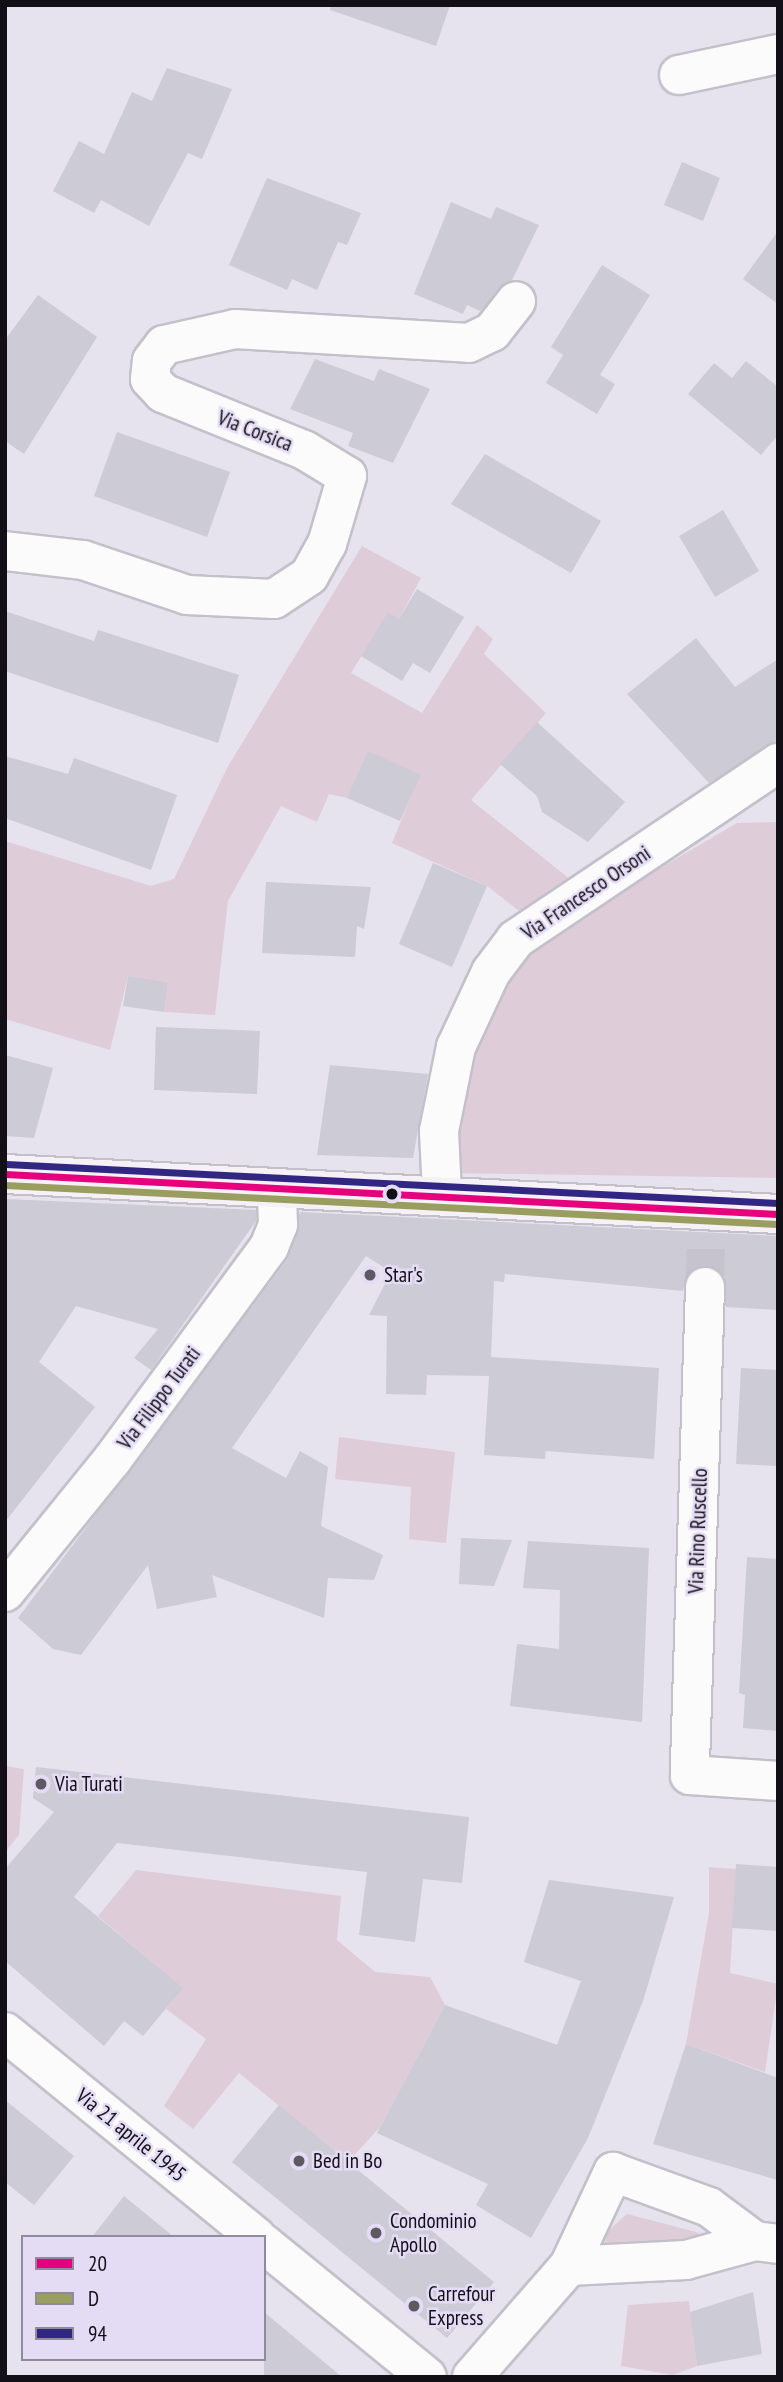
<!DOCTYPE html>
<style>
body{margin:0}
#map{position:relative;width:783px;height:2382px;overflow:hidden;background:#e6e2ee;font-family:"PT Sans Narrow",sans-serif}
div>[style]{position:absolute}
.green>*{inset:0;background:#dfccd9}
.building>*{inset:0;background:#cccbd6}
.minor-tunnel>*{height:38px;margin-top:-19px;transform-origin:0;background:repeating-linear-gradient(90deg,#c6c2ce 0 38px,transparent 0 57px)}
.roads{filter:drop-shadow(2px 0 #c3c0ca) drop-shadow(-2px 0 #c3c0ca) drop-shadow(0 2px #c3c0ca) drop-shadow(0 -2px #c3c0ca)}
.minor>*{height:38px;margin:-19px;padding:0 19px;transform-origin:19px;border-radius:19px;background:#fbfbfc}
.tertiary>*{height:38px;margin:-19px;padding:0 19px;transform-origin:19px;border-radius:19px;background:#fbfbfc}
.primary>*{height:38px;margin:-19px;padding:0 19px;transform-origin:19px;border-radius:19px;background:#f5f1f6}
.bus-1>*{height:7px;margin:-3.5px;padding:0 3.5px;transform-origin:3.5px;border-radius:3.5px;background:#e6007e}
.bus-2>*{height:7px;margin:-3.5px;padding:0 3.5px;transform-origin:3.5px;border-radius:3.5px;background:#999d60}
.bus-3>*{height:7px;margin:-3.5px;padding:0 3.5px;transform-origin:3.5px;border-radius:3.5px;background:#312783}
.dots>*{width:19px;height:19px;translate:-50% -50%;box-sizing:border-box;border:4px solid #e4dcf4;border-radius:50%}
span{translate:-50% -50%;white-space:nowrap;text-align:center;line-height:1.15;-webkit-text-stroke:5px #e4dcf4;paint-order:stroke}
.street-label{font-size:21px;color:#120f17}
.poi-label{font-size:21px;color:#120f17}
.left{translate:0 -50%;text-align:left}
.frame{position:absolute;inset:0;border:7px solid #120f17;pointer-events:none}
.legend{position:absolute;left:21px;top:2235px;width:245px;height:126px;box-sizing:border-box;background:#e4dcf4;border:2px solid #908a9c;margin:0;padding:9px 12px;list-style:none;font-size:21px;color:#120f17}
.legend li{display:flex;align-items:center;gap:14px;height:35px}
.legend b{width:35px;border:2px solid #908a9c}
</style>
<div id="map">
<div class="green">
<i style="clip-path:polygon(362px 546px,421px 578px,399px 619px,388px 613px,351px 673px,422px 713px,477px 625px,493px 639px,484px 654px,546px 713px,471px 800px,571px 880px,526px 916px,487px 886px,392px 843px,420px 775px,348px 798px,329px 794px,317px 822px,281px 806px,228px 901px,215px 1015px,164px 1012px,168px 982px,128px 976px,110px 1050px,5px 1019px,5px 841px,151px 886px,174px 879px,227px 768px)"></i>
<i style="clip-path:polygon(778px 822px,778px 1178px,453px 1173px,459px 1100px,473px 1047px,515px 962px,556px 929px,737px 823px)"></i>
<i style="clip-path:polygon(339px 1437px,455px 1452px,446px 1543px,409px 1539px,411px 1487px,335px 1479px)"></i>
<i style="clip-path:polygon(5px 1766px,24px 1769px,19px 1835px,5px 1852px)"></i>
<i style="clip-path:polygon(709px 1867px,736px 1869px,730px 1973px,778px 1984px,765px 2072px,686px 2044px,709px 1913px)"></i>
<i style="clip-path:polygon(136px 1870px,341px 1896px,337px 1940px,375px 1972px,430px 1977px,445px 2005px,380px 2127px,348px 2162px,239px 2073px,193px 2129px,164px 2106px,206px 2039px,166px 2009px,182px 1988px,98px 1916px)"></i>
<i style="clip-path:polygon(627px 2214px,696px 2232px,700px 2234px,697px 2242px,610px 2250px,604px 2245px,608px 2231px)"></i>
<i style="clip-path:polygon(689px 2301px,697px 2366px,673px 2375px,621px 2366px,628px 2305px)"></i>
</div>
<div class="building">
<i style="clip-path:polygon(331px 5px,450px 5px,436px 46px,330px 10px)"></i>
<i style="clip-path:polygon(167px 68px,232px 89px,202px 159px,188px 153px,149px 226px,101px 200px,94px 213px,53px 191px,79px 141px,104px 154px,132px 92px,152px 101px)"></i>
<i style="clip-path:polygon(682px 162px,720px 178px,703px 221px,664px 205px)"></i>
<i style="clip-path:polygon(267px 178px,361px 213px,347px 245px,338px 242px,317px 290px,292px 279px,287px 290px,229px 265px)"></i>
<i style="clip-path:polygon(451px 202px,491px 219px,496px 207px,539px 225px,512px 280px,480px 311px,467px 305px,463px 314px,414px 294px)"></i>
<i style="clip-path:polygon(778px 231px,778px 304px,743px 279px)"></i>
<i style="clip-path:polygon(602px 265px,650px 295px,600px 375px,615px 384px,597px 414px,546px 383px,563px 355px,551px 347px)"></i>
<i style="clip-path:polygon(38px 295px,97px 337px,24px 454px,5px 441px,5px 340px)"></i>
<i style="clip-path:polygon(315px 359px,374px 381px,379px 369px,430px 389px,393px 463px,348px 446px,353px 433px,290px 409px)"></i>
<i style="clip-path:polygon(746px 361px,778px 387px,778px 435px,761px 455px,688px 394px,714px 363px,732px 378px)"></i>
<i style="clip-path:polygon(117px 432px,230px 472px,207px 537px,94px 496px)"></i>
<i style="clip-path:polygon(485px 454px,601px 521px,571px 573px,451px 504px)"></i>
<i style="clip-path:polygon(723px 510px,759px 571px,715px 597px,679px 536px)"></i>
<i style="clip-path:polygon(417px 589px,464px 617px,430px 673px,413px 663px,402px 681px,361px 656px,388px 612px,399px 619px)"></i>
<i style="clip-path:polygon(5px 611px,94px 641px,98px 630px,239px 675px,218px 743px,5px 671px)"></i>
<i style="clip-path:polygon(696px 638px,735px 687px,778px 659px,778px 739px,709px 783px,627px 694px)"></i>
<i style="clip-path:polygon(537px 722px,625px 802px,588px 842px,542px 812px,537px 796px,500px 764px)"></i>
<i style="clip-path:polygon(368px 751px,421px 775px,400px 821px,347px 798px)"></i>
<i style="clip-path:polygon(5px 756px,68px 774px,74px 758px,177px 795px,151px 870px,5px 818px)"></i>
<i style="clip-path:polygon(433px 863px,487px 886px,452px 967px,399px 944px)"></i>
<i style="clip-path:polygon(266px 882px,371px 887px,364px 929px,357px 926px,355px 957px,262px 953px)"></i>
<i style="clip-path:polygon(128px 976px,168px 982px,164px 1012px,123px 1006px)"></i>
<i style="clip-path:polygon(156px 1027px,260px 1031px,257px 1094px,154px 1090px)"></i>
<i style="clip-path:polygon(5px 1055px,53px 1068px,34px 1138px,5px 1136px)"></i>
<i style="clip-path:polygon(330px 1065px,428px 1074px,413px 1158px,317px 1155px)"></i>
<i style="clip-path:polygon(5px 1199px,256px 1210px,256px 1221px,151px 1370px,134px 1358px,158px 1329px,76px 1306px,39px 1362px,95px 1407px,5px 1522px)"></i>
<i style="clip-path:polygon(300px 1212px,778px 1236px,778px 1310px,726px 1307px,725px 1277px,706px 1265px,687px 1275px,683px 1291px,505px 1274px,504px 1282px,494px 1281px,491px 1357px,659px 1368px,654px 1459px,546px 1451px,545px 1459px,484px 1455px,489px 1376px,427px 1375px,426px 1395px,386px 1394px,387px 1316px,369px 1315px,391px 1272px,366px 1256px,232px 1448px,286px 1478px,300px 1451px,328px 1467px,321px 1526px,383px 1555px,374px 1580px,328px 1578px,324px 1618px,212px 1575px,217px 1597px,157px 1609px,148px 1565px,81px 1655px,53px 1649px,18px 1618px,287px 1260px)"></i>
<i style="clip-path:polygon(741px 1368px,778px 1370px,778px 1466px,736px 1464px)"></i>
<i style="clip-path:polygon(461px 1538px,512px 1540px,494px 1586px,459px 1584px)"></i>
<i style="clip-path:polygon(528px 1541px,649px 1548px,642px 1722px,510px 1706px,517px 1644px,559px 1649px,560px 1590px,523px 1588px)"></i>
<i style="clip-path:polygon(747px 1557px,778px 1559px,778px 1731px,743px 1728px,745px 1695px,739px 1693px)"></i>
<i style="clip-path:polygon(36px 1767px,469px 1817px,462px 1883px,423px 1879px,415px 1942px,359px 1935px,367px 1872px,117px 1843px,74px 1897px,183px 1988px,143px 2036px,124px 2021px,104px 2046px,5px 1961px,5px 1869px,54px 1812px,33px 1798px)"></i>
<i style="clip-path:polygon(736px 1864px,778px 1867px,778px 1931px,732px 1928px)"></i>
<i style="clip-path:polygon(549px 1880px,674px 1897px,643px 2001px,588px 2138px,531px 2238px,476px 2205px,488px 2184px,377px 2133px,445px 2005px,557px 2045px,581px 1981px,524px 1962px)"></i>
<i style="clip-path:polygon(686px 2044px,778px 2078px,778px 2180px,653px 2144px)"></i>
<i style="clip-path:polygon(5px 2100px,74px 2156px,34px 2205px,5px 2182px)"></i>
<i style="clip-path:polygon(279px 2105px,494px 2282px,447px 2338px,232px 2162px)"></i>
<i style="clip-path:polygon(124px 2196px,174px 2237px,92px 2237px)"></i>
<i style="clip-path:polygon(753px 2292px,762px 2354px,697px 2366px,690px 2312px)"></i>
<i style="clip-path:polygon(264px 2312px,342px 2377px,264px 2377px)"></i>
</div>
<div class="minor-tunnel">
<i style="left:705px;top:1287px;width:55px;rotate:-89deg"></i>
</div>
<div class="roads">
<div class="minor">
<i style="left:679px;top:75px;width:101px;rotate:-12deg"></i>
<i style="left:5px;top:551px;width:79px;rotate:6.6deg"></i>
<i style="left:83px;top:560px;width:110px;rotate:18.6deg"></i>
<i style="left:187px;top:595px;width:87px;rotate:2.6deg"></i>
<i style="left:274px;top:599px;width:42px;rotate:-33.3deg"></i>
<i style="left:309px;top:576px;width:37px;rotate:-61deg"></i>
<i style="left:327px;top:544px;width:71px;rotate:-73.6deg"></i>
<i style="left:347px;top:476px;width:50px;rotate:-148.8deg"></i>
<i style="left:304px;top:450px;width:152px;rotate:-158deg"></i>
<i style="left:163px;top:393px;width:19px;rotate:-133deg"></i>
<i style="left:150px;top:379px;width:18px;rotate:-84deg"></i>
<i style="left:152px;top:361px;width:20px;rotate:-53deg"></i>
<i style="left:164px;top:345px;width:73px;rotate:-12.7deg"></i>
<i style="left:235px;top:329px;width:234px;rotate:3.4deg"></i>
<i style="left:469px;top:343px;width:25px;rotate:-26deg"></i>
<i style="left:492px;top:332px;width:39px;rotate:-52deg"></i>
<i style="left:442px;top:1193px;width:62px;rotate:-92.8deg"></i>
<i style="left:439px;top:1131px;width:86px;rotate:-78.6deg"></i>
<i style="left:456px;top:1047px;width:83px;rotate:-65deg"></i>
<i style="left:491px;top:972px;width:41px;rotate:-52.9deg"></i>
<i style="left:516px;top:939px;width:316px;rotate:-33.9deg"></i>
<i style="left:705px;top:1287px;width:488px;rotate:91.8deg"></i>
<i style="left:690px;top:1775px;width:88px;rotate:3.9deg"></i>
<i style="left:5px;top:1592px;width:170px;rotate:-51deg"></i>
<i style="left:112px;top:1460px;width:265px;rotate:-53.6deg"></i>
<i style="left:269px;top:1247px;width:24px;rotate:-68deg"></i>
<i style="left:278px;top:1225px;width:37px;rotate:-92deg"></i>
<i style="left:569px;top:2266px;width:117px;rotate:-2.9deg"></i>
<i style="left:686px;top:2260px;width:72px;rotate:-15.4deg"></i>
<i style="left:472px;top:2377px;width:147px;rotate:-48.9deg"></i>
<i style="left:569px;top:2266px;width:104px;rotate:-64.9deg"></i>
<i style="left:613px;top:2172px;width:102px;rotate:20deg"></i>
<i style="left:709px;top:2207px;width:57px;rotate:36.5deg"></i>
<i style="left:755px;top:2241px;width:23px;rotate:7deg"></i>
</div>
<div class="tertiary">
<i style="left:5px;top:2032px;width:324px;rotate:39.2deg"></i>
<i style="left:264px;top:2244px;width:210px;rotate:39.2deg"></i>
</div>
<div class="primary">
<i style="left:5px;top:1174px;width:774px;rotate:2.96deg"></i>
</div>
</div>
<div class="bus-1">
<i style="left:5px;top:1174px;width:774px;rotate:2.96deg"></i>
</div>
<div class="bus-2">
<i style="left:5px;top:1185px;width:773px;rotate:2.89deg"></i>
</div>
<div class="bus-3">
<i style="left:6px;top:1164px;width:773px;rotate:2.89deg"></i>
</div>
<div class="dots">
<i style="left:392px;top:1194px;background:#120f17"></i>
<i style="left:370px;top:1275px;background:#5c5962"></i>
<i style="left:41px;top:1784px;background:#5c5962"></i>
<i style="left:299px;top:2161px;background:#5c5962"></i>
<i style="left:376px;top:2233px;background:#5c5962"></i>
<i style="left:414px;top:2306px;background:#5c5962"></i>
</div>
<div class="street-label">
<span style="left:255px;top:431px;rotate:21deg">Via Corsica</span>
<span style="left:586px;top:893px;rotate:-34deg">Via Francesco Orsoni</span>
<span style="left:159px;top:1398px;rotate:-53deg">Via Filippo Turati</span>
<span style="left:698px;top:1531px;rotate:-88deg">Via Rino Ruscello</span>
<span style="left:131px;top:2135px;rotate:39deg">Via 21 aprile 1945</span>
</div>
<div class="poi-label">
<span class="left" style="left:384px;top:1275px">Star's</span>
<span class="left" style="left:55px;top:1784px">Via Turati</span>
<span class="left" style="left:313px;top:2161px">Bed in Bo</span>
<span class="left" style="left:390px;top:2233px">Condominio<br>Apollo</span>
<span class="left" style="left:428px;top:2306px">Carrefour<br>Express</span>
</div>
<div class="frame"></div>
<ul class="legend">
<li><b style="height:9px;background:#e6007e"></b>20</li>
<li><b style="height:9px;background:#999d60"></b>D</li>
<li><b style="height:9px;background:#312783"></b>94</li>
</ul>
</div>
